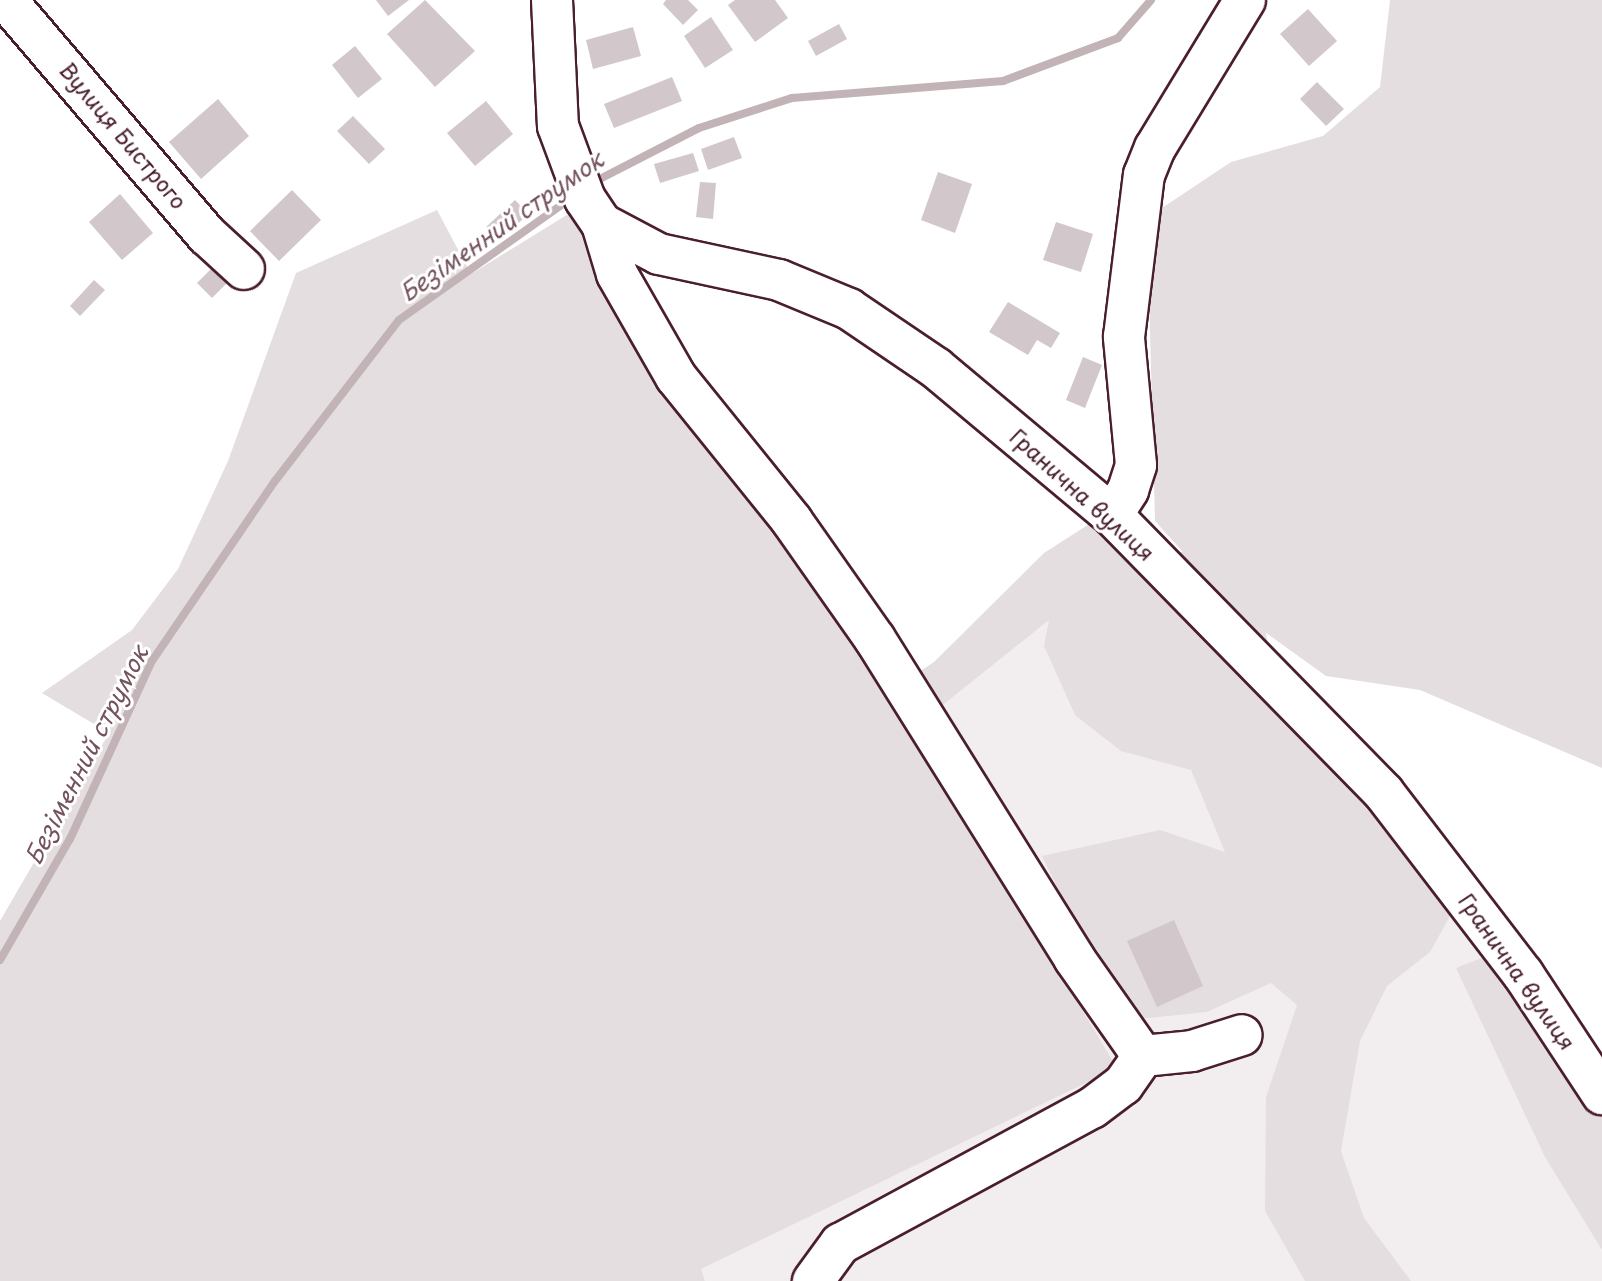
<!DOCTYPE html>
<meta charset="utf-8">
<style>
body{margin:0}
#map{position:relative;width:1602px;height:1281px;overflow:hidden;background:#fff;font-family:"Playpen Sans",sans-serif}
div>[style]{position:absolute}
.built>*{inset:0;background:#f2eeef}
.green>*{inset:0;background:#e5dee0}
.stream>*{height:8px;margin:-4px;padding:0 4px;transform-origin:4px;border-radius:4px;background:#c1b3b6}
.building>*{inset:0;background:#d2c7cb}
.roads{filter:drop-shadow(2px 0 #4a1f2b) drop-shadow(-2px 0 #4a1f2b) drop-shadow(0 2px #4a1f2b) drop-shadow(0 -2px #4a1f2b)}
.minor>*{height:40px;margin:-20px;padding:0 20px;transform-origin:20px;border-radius:20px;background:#fff}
span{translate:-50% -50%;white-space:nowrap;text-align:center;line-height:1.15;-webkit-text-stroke:6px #fff;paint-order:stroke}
.street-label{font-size:22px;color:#4a1f2b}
.water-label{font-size:24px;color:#74535c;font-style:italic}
</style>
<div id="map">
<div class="built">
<i style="clip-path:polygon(1107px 538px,1450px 896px,1602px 1120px,1602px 1281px,705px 1281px,700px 1269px,1117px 1068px,904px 711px)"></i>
</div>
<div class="green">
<i style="clip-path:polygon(1390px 0,1602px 0,1602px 768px,1420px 690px,1326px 676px,1266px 633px,1278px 697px,1460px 898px,1430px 952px,1387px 986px,1360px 1041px,1341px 1151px,1364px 1218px,1411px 1281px,1305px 1281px,1265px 1211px,1266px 1097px,1297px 1005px,1271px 983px,1207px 1012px,1139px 1019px,1093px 961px,1042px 856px,1160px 830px,1225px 852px,1191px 770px,1121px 751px,1075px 715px,1044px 646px,1049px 620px,914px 728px,1117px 1068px,701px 1269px,705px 1281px,0 1281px,0 921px,109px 733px,42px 693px,132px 630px,178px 569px,228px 461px,296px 273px,437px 210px,471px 274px,578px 208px,895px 688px,934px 662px,1044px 553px,1097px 519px,1124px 554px,1183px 552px,1155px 521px,1147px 218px,1231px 162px,1323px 136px,1380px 87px)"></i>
<i style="clip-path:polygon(1499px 951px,1571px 1075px,1602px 1116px,1602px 1250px,1545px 1157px,1456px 968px)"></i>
</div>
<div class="stream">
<i style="left:592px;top:183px;width:120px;rotate:-27.2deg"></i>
<i style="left:699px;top:128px;width:98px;rotate:-17.9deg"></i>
<i style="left:792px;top:98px;width:212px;rotate:-4.6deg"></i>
<i style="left:1003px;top:81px;width:123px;rotate:-20.5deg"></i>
<i style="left:1118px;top:38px;width:50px;rotate:-49deg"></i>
<i style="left:0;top:960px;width:140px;rotate:-60deg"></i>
<i style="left:70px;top:839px;width:196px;rotate:-65.3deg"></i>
<i style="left:152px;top:661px;width:218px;rotate:-55.7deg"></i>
<i style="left:275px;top:481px;width:203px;rotate:-52.4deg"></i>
<i style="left:399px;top:320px;width:211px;rotate:-35.3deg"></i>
</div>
<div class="building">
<i style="clip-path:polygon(376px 0,409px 0,388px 16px)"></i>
<i style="clip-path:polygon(425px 0,475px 51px,435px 87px,387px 34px)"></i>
<i style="clip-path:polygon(666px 0,688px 0,698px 10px,683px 25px,663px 4px)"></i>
<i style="clip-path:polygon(735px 0,775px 0,788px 18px,755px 42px,728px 5px)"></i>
<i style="clip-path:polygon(1308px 9px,1337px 41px,1309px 66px,1280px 34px)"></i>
<i style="clip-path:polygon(711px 17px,733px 50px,705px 68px,684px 36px)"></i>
<i style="clip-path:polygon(839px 24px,847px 39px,816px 56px,808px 41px)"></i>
<i style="clip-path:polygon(633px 27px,641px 56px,593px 69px,586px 40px)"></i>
<i style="clip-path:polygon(355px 46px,382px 79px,358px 98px,332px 65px)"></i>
<i style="clip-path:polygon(672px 77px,682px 101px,614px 128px,604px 104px)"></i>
<i style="clip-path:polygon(1317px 82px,1344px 109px,1326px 126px,1300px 99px)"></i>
<i style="clip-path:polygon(218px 99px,249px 136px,201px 179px,169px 142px)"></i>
<i style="clip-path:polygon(486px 101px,513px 134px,475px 166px,447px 133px)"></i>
<i style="clip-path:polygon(353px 116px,385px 149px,369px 164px,337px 131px)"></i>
<i style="clip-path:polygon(734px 137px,742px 158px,708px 170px,701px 149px)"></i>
<i style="clip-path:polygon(693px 153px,699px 171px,660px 183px,654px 164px)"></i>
<i style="clip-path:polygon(938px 172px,972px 184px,955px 233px,921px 220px)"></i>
<i style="clip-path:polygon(700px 182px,716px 183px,713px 219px,696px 217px)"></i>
<i style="clip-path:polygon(292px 190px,321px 220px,279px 261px,250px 231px)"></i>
<i style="clip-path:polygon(120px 194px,153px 233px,122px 260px,89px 222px)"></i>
<i style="clip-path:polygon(515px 200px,528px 214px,500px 241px,486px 227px)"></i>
<i style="clip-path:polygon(1056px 222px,1093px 234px,1081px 272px,1043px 260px)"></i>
<i style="clip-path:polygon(218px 262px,233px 277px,212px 298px,197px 283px)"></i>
<i style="clip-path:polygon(94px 280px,105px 290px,80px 316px,70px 306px)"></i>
<i style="clip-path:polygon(1008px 302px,1060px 333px,1051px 348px,1037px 340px,1028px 355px,989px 332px)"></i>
<i style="clip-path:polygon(1083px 357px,1102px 365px,1085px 408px,1066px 400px)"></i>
<i style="clip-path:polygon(1174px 920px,1203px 986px,1157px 1007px,1127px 941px)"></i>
</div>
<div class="roads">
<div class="minor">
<i style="left:6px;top:0;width:309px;rotate:49.5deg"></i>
<i style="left:207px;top:235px;width:50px;rotate:42.6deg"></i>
<i style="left:552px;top:0;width:126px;rotate:87.3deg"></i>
<i style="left:558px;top:126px;width:78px;rotate:69.7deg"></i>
<i style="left:585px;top:199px;width:30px;rotate:56deg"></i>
<i style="left:602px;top:224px;width:64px;rotate:27.8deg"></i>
<i style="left:659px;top:254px;width:123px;rotate:12.2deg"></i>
<i style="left:779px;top:280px;width:76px;rotate:22.5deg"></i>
<i style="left:849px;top:309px;width:105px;rotate:34.1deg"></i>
<i style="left:936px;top:368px;width:229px;rotate:39.9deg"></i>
<i style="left:1112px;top:515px;width:389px;rotate:45.6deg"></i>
<i style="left:1384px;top:793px;width:228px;rotate:52.5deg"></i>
<i style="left:1523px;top:974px;width:144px;rotate:56.6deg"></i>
<i style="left:602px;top:224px;width:52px;rotate:73.3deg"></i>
<i style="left:617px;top:274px;width:119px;rotate:60.2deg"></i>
<i style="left:676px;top:377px;width:185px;rotate:51.1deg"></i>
<i style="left:792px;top:521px;width:144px;rotate:54.9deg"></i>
<i style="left:875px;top:639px;width:376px;rotate:58deg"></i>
<i style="left:1074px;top:958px;width:120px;rotate:54.9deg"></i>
<i style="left:1112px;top:515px;width:30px;rotate:-57deg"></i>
<i style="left:1128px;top:490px;width:26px;rotate:-72deg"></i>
<i style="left:1136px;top:465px;width:129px;rotate:-95.4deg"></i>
<i style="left:1124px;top:337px;width:163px;rotate:-83deg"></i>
<i style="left:1144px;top:175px;width:29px;rotate:-68deg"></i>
<i style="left:1155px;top:148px;width:173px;rotate:-58.7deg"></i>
<i style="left:1143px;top:1056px;width:49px;rotate:-5.8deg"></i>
<i style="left:1192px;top:1051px;width:52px;rotate:-17.7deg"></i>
<i style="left:813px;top:1281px;width:46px;rotate:-53.9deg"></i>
<i style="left:840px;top:1244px;width:286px;rotate:-28.4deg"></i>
<i style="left:1092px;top:1108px;width:39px;rotate:-37deg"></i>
<i style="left:1123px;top:1085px;width:35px;rotate:-55deg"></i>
</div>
</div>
<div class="street-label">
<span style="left:124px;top:135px;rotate:50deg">Вулиця Бистрого</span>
<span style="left:1083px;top:494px;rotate:42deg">Гранична вулиця</span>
<span style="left:1518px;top:971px;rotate:55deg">Гранична вулиця</span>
</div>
<div class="water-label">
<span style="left:501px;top:226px;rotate:-35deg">Безіменний струмок</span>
<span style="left:86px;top:755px;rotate:-63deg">Безіменний струмок</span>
</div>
</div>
